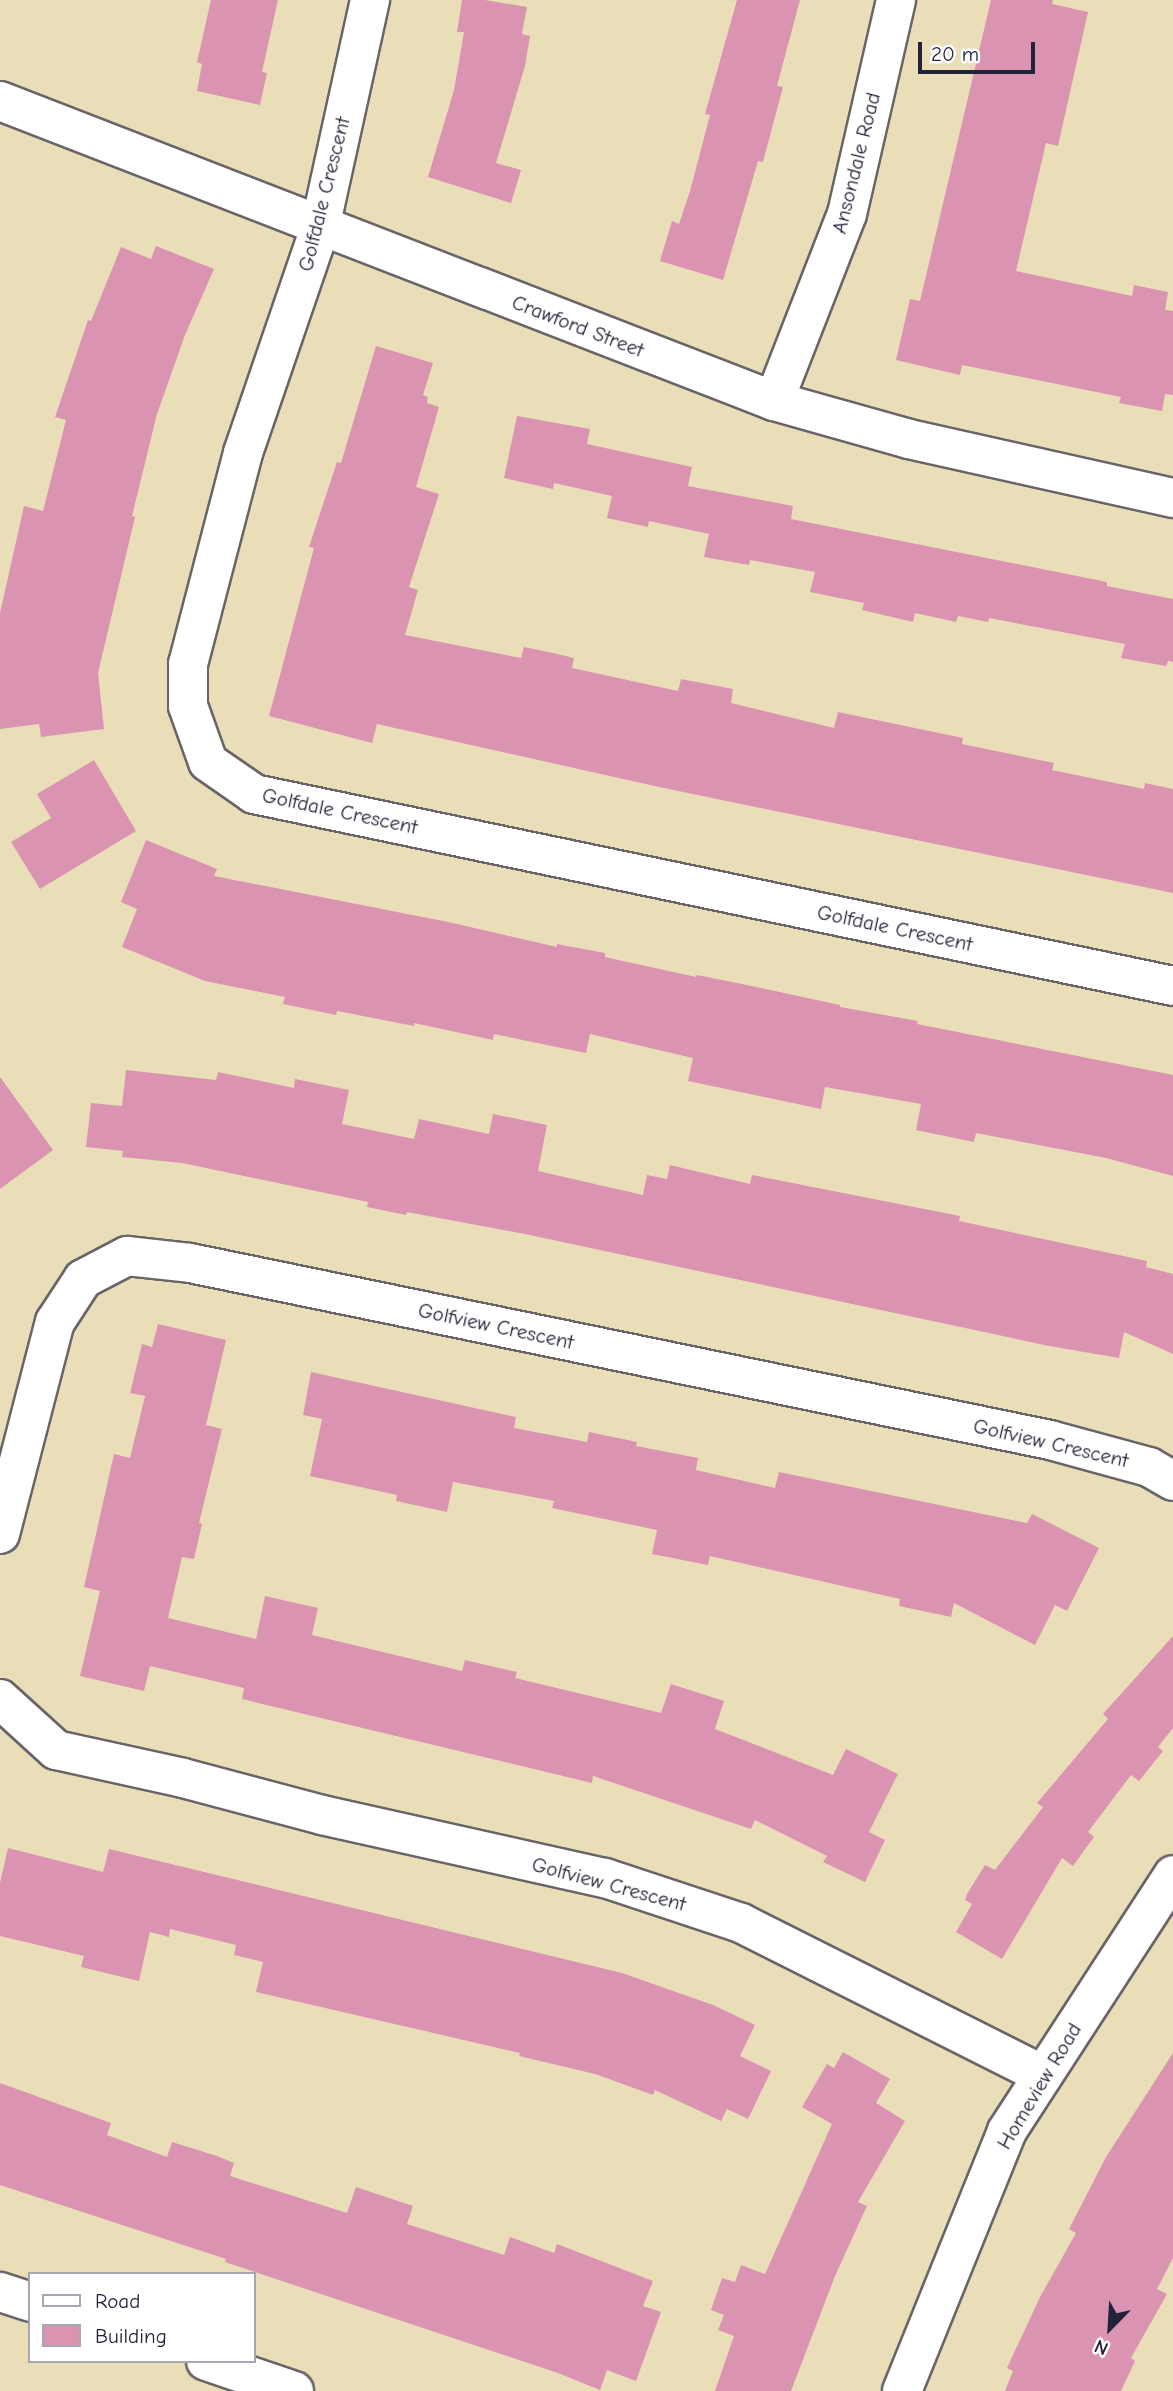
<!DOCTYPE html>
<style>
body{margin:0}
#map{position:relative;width:1173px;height:2391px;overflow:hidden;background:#eadeb9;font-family:"Comic Neue",sans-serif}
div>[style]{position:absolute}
.building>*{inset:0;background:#da94b1}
.roads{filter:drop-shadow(2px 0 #686467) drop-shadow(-2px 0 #686467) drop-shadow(0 2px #686467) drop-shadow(0 -2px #686467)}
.minor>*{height:38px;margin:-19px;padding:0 19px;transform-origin:19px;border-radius:19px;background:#fff}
span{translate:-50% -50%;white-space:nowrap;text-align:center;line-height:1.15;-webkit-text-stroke:6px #fff;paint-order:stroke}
.street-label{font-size:21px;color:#22223b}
.legend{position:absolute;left:28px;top:2272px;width:228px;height:91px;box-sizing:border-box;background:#fff;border:2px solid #a7a7b1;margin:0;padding:9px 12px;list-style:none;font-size:21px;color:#22223b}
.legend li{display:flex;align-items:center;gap:14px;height:35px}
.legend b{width:35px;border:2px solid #a7a7b1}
.north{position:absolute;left:1075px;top:2293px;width:70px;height:70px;-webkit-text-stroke:5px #fff;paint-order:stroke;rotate:204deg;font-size:19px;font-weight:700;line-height:28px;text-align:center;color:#22223b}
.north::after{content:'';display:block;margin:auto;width:24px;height:32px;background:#22223b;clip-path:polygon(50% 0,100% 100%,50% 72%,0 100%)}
.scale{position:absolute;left:918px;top:42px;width:117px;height:32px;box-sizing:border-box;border:4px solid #22223b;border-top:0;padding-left:9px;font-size:21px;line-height:24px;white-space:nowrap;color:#22223b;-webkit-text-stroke:5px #fff;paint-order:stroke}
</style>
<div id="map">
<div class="building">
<i style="clip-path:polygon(211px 0,278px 0,262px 72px,267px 73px,260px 105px,197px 91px,202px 64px,197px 62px)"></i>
<i style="clip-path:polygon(462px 0,485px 0,527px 7px,522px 34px,530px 36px,525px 66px,496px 163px,521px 170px,511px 203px,428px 177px,454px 90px,464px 32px,457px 32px)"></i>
<i style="clip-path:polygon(737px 0,800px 0,777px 86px,783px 87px,763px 162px,758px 161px,723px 280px,660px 261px,672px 221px,679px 224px,690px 191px,710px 115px,705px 114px)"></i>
<i style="clip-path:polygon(991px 0,1053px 0,1052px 4px,1088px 12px,1058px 146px,1046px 143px,1016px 271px,1132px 296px,1134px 285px,1168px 292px,1165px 310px,1173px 311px,1173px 395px,1165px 394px,1162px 411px,1119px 403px,1121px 397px,962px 365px,960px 375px,896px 360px,910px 299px,920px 301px)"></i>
<i style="clip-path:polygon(156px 246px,214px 269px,185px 335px,157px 414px,132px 516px,135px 517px,98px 673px,104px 729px,41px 737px,39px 724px,0 729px,0 613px,24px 506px,43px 511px,66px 420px,55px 417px,88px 320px,91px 321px,121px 247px,151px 259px)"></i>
<i style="clip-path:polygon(376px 346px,433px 363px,423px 395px,428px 397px,427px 403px,439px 407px,416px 487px,439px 494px,409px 587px,418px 590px,405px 635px,521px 658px,524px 647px,553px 653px,574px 658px,572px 668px,678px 691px,681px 679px,733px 689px,731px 703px,834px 728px,838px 712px,963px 738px,962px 744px,1054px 763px,1052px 770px,1144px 789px,1145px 783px,1173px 789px,1173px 893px,659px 787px,377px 724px,372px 743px,269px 716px,314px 548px,309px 547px,337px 462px,341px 463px)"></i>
<i style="clip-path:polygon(517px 416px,590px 429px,587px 444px,692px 467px,688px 486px,793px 506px,791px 519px,1107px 582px,1107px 586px,1173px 599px,1173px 662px,1168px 661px,1166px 666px,1121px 658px,1125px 644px,989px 618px,988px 622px,958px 616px,956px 622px,915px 613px,913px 622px,862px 610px,864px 603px,810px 592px,815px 572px,750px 560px,749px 565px,704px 557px,709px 534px,649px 521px,648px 527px,607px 518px,612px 496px,554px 483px,553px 489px,504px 478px)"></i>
<i style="clip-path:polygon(94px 760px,136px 831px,40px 889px,11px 842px,51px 818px,37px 794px)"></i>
<i style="clip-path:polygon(146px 840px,217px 869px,214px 876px,453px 923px,557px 947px,557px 944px,605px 953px,605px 957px,696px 977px,697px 975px,742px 984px,840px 1005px,840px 1007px,918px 1021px,917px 1024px,1173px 1075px,1173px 1176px,1106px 1158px,976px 1133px,974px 1142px,916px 1130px,921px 1104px,825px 1087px,821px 1109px,688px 1081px,693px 1058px,590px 1034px,586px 1053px,494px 1034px,493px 1040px,414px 1023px,414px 1026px,337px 1011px,336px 1015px,283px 1004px,285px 997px,205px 981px,122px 947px,137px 909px,121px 902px)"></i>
<i style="clip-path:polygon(126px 1070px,216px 1080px,218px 1072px,294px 1088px,295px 1079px,349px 1090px,342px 1124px,414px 1139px,419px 1119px,489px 1134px,493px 1114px,547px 1125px,538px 1171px,643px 1195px,647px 1175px,667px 1179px,670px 1165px,750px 1184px,752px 1175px,960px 1216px,959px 1221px,1147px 1261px,1146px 1267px,1173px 1274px,1173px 1354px,1124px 1332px,1119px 1358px,1049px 1346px,525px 1234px,407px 1212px,406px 1215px,367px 1207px,368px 1202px,182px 1163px,122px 1157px,123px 1151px,86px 1147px,91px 1103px,122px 1106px)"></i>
<i style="clip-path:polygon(0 1077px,53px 1150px,0 1189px)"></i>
<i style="clip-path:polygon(158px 1324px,226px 1340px,206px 1425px,222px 1429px,199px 1523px,202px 1524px,194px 1559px,182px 1557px,168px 1618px,256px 1639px,265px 1596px,318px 1608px,312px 1635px,462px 1671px,465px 1660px,517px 1672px,515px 1678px,661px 1713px,671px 1684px,724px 1701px,715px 1729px,833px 1775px,846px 1749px,898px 1774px,869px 1832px,885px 1840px,865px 1882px,823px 1862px,827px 1856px,755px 1820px,751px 1829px,593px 1776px,592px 1783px,242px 1699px,244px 1688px,150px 1666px,144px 1691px,80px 1676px,100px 1591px,84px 1587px,114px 1454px,130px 1458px,145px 1396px,130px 1393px,142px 1344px,152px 1347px)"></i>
<i style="clip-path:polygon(311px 1372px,516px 1417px,514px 1428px,587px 1442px,589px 1432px,637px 1442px,636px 1446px,698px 1458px,696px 1470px,775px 1488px,779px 1472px,1027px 1523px,1032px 1514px,1099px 1548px,1067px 1611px,1055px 1605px,1035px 1645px,954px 1603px,951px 1617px,899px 1606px,900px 1599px,710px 1556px,708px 1565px,652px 1554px,657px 1530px,552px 1508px,554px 1501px,453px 1482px,447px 1512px,396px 1501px,397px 1495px,310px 1476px,322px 1419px,303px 1415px)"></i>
<i style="clip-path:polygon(1173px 1636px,1173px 1728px,1158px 1747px,1163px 1751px,1139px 1781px,1131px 1775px,1088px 1832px,1094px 1837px,1073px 1866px,1062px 1858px,1002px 1959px,956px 1932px,972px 1904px,965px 1900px,967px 1894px,985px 1865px,995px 1870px,1043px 1807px,1037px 1803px,1108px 1719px,1103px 1714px)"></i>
<i style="clip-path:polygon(8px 1848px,103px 1872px,109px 1849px,622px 1973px,713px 2005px,755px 2025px,740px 2056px,771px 2071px,748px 2119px,727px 2109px,721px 2121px,655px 2090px,653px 2095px,595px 2074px,519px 2056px,520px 2053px,256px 1992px,263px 1962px,234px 1955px,236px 1945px,170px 1929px,169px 1937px,150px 1932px,139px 1981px,81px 1967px,84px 1956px,0 1936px,0 1883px)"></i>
<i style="clip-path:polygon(843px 2052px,890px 2079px,876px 2103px,905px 2121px,858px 2202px,867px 2206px,835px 2276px,791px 2391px,715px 2391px,734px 2336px,718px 2330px,724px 2315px,711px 2310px,722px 2278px,735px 2282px,741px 2265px,765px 2274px,832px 2124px,802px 2107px,827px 2064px,834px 2068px)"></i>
<i style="clip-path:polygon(1173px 2053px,1173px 2258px,1157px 2289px,1167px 2294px,1131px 2358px,1135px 2361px,1121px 2391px,1005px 2391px,1013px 2371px,1007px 2368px,1040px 2297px,1076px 2233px,1069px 2229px,1106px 2157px)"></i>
<i style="clip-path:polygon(0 2083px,111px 2123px,107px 2135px,167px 2157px,172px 2142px,217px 2156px,234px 2163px,230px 2176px,347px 2213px,356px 2187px,413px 2206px,407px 2224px,504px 2255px,510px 2237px,554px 2253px,557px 2244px,653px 2281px,643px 2306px,661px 2312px,636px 2381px,607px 2370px,600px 2390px,558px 2373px,225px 2262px,226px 2259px,0 2185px)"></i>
</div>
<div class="roads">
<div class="minor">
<i style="left:370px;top:0;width:233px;rotate:102.4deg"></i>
<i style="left:320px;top:228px;width:238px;rotate:108.9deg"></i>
<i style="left:243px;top:453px;width:218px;rotate:104.6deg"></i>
<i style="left:188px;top:664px;width:42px;rotate:90deg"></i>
<i style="left:188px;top:706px;width:59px;rotate:70.3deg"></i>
<i style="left:208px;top:762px;width:56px;rotate:34.8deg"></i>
<i style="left:254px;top:794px;width:939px;rotate:11.8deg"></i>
<i style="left:0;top:101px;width:830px;rotate:21.19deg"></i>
<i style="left:774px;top:401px;width:140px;rotate:15.7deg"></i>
<i style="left:909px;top:439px;width:271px;rotate:12.6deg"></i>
<i style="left:774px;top:401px;width:201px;rotate:-68.7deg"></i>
<i style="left:847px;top:214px;width:220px;rotate:-77.1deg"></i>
<i style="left:0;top:1534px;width:219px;rotate:-75.5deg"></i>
<i style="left:55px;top:1322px;width:51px;rotate:-56.9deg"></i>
<i style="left:83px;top:1279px;width:50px;rotate:-27.6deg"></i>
<i style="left:127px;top:1256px;width:63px;rotate:6.3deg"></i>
<i style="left:190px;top:1263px;width:878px;rotate:11.63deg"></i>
<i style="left:1050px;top:1440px;width:103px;rotate:15.3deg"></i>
<i style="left:1149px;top:1467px;width:28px;rotate:30deg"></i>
<i style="left:0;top:1699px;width:76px;rotate:42.3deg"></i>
<i style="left:56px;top:1750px;width:130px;rotate:12.4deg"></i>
<i style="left:183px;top:1778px;width:144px;rotate:14.9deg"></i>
<i style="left:322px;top:1815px;width:290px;rotate:12.6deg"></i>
<i style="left:605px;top:1878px;width:143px;rotate:18.3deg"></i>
<i style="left:741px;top:1923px;width:338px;rotate:26.7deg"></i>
<i style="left:0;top:2292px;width:32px;rotate:18deg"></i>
<i style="left:206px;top:2361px;width:93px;rotate:18.8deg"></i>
<i style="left:902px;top:2391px;width:280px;rotate:-68deg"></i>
<i style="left:1007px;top:2131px;width:305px;rotate:-57deg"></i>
</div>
</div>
<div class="street-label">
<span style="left:856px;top:163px;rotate:-76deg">Ansondale Road</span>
<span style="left:324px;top:194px;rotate:-76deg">Golfdale Crescent</span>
<span style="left:578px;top:326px;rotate:21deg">Crawford Street</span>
<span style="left:340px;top:811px;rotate:12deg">Golfdale Crescent</span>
<span style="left:895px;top:928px;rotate:12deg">Golfdale Crescent</span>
<span style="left:496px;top:1326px;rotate:12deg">Golfview Crescent</span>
<span style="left:1051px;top:1443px;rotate:13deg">Golfview Crescent</span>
<span style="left:609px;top:1884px;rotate:15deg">Golfview Crescent</span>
<span style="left:1039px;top:2086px;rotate:-59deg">Homeview Road</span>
</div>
<ul class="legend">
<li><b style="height:9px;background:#fff"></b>Road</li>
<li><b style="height:19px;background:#da94b1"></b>Building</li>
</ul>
<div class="north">N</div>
<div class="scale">20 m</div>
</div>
